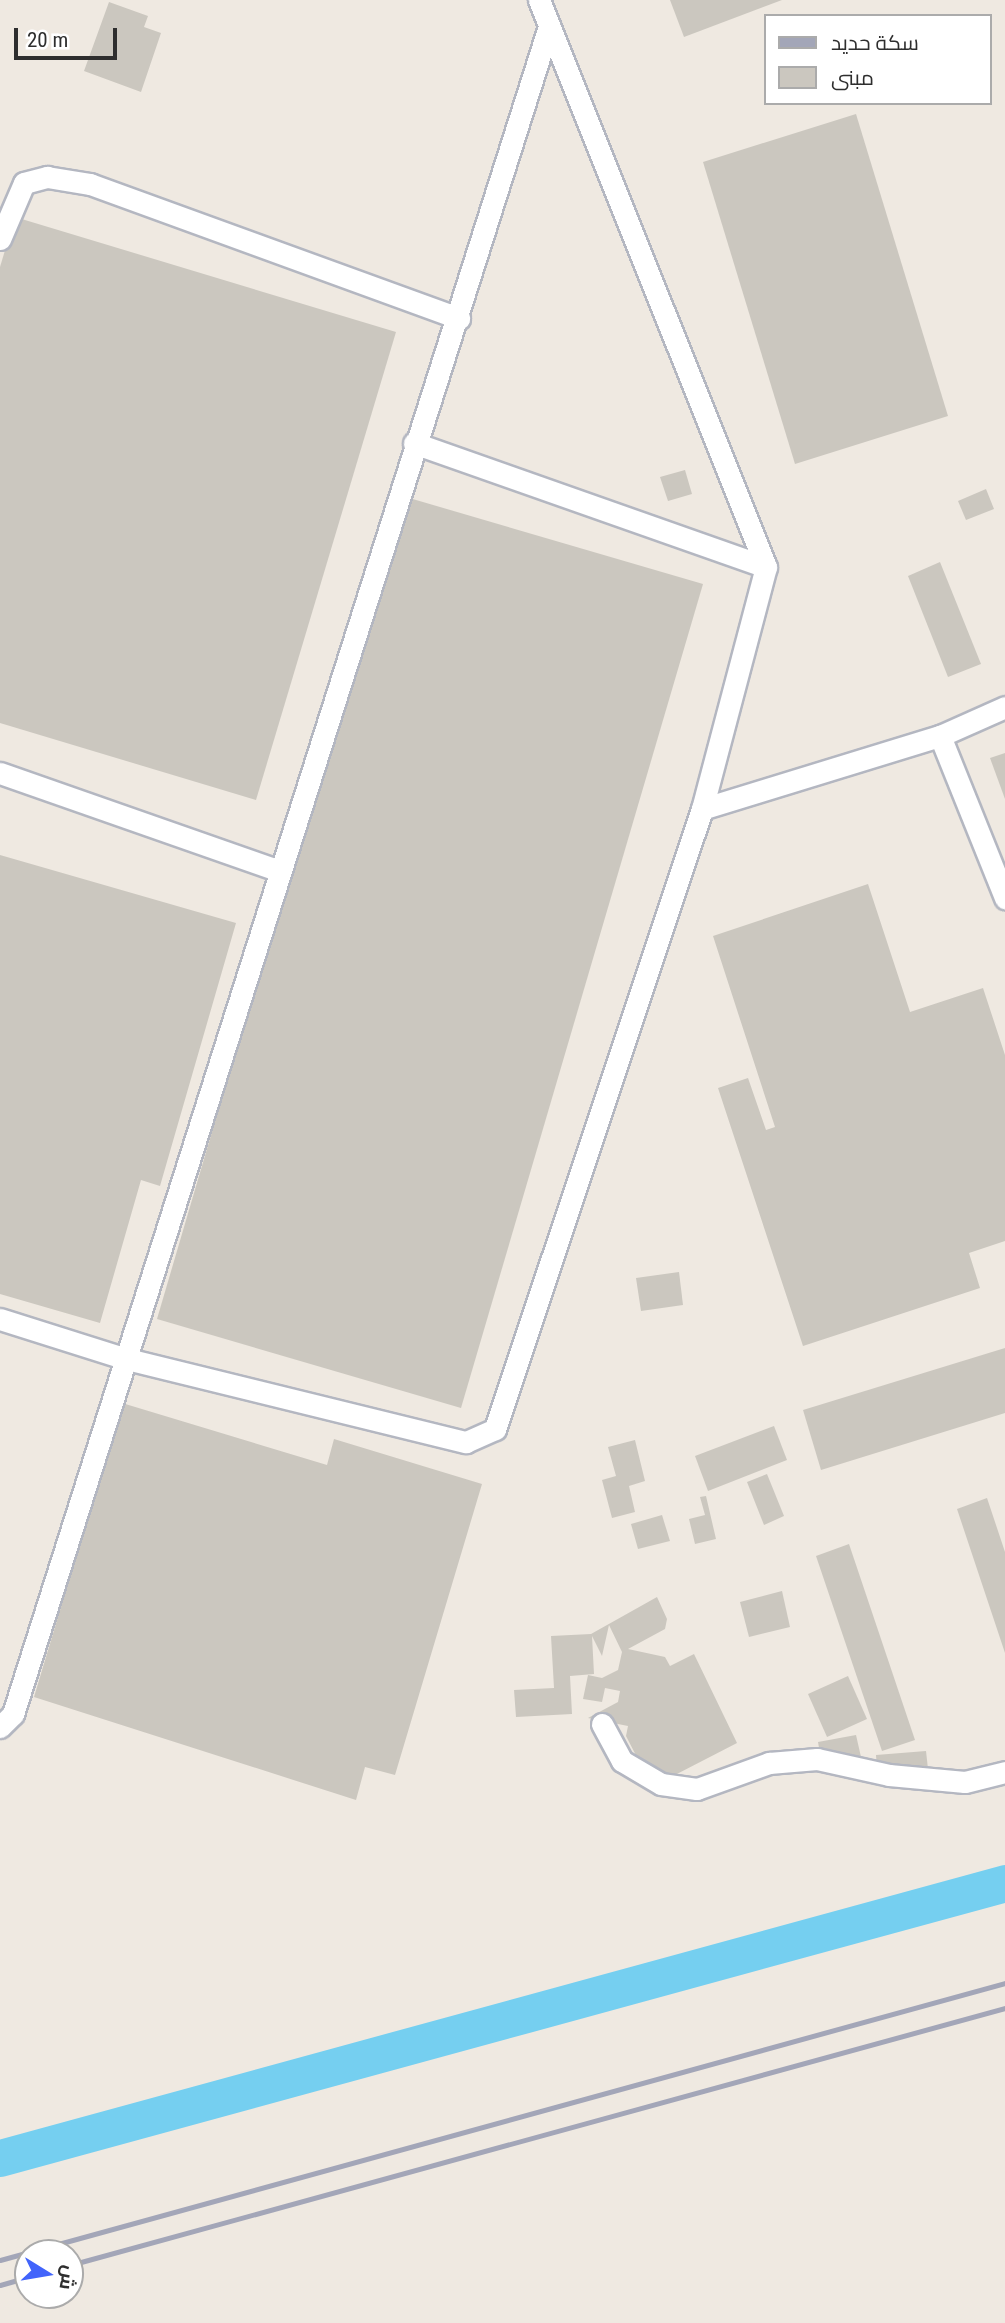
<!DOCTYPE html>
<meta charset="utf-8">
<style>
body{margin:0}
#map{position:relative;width:1005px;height:2323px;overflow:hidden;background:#efe9e1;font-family:"Roboto Condensed",Cairo,sans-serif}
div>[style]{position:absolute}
.canal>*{height:37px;margin:-18.5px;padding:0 18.5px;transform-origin:18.5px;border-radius:18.5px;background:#75cff0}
.building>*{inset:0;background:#cbc7bf}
.roads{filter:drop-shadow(2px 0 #b4b7c1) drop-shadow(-2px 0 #b4b7c1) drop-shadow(0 2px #b4b7c1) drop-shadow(0 -2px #b4b7c1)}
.service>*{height:21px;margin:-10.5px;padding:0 10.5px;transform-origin:10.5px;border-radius:10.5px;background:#fff}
.rail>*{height:5px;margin:-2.5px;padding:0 2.5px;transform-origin:2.5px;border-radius:2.5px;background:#a3a6b8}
span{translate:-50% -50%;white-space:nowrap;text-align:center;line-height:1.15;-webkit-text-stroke:7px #fff;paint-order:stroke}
.legend{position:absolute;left:764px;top:14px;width:228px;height:91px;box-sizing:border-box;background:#fff;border:2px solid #ababab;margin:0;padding:9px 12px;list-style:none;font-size:21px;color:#2e2e2e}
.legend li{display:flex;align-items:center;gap:14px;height:35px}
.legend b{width:35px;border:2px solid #ababab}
.north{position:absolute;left:14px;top:2239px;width:70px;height:70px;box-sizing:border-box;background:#fff;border:2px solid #ababab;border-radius:50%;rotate:101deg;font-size:19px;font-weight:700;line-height:28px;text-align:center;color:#2e2e2e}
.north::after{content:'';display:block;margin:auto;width:24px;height:32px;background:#4264fb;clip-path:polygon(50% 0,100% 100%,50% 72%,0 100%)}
.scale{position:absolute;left:14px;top:28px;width:103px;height:32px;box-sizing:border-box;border:4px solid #2e2e2e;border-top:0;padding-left:9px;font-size:21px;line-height:24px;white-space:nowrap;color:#2e2e2e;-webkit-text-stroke:5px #fff;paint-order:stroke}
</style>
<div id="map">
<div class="canal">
<i style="left:0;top:2158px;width:1042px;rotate:-15.3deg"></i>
</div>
<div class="building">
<i style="clip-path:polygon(670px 0,782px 0,684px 37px)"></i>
<i style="clip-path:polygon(109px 2px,148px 16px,144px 27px,161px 33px,141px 92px,84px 71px)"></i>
<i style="clip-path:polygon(856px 114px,948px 416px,795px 464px,703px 162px)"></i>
<i style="clip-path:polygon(15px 217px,396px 332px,256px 800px,0 723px,0 267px)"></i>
<i style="clip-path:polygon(685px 470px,692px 494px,668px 501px,660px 477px)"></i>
<i style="clip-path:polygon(986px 489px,994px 509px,966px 520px,958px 501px)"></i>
<i style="clip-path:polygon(399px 495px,703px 584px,461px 1408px,157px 1319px)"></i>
<i style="clip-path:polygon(940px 562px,981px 664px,948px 677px,908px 576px)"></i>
<i style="clip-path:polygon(1005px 753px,1005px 799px,990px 758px)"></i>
<i style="clip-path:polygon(0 855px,236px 923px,160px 1186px,141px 1180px,100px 1323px,0 1294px)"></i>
<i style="clip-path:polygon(868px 884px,910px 1012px,983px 988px,1005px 1055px,1005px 1241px,969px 1253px,980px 1288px,803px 1346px,718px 1088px,748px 1078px,766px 1130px,775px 1127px,713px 936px)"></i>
<i style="clip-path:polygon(679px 1272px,683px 1305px,641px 1311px,636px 1278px)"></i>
<i style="clip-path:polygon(1005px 1348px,1005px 1413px,821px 1470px,803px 1410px)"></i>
<i style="clip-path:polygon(122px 1403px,327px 1465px,334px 1439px,482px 1484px,395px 1775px,365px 1767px,356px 1800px,34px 1697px)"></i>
<i style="clip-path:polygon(774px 1426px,787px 1460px,708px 1491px,695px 1456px)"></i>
<i style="clip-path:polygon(635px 1440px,645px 1481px,629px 1486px,635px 1512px,612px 1518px,602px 1480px,616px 1476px,608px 1447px)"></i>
<i style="clip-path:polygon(767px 1474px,784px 1516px,764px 1525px,747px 1482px)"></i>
<i style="clip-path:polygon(706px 1496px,716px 1539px,695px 1544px,689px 1519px,705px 1515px,700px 1497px)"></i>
<i style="clip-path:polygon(987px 1498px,1005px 1552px,1005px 1653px,957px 1509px)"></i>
<i style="clip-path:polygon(662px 1515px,670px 1541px,638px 1549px,631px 1524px)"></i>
<i style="clip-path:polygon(849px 1544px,915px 1740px,882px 1751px,816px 1556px)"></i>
<i style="clip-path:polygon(782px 1591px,790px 1627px,749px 1637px,740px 1602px)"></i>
<i style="clip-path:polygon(657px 1597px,667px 1619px,665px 1629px,628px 1649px,665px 1657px,670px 1666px,694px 1654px,737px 1743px,673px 1776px,643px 1769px,626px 1736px,628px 1726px,588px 1718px,618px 1702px,620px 1691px,605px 1688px,602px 1702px,583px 1699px,588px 1675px,602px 1678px,618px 1670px,622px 1652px,609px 1625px,602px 1656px,592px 1636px,594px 1674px,570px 1676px,572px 1714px,516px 1717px,514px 1690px,554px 1688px,551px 1636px,591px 1634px)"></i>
<i style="clip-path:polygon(848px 1676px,867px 1719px,827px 1737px,808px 1694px)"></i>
<i style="clip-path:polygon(856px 1735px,861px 1757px,822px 1765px,818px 1742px)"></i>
<i style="clip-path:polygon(926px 1751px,928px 1769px,878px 1782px,876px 1755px)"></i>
</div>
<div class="roads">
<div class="service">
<i style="left:0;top:239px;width:61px;rotate:-66.8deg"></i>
<i style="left:24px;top:183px;width:24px;rotate:-15deg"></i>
<i style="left:47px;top:177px;width:44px;rotate:9.2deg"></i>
<i style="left:90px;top:184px;width:393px;rotate:20deg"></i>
<i style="left:414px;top:443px;width:373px;rotate:19.4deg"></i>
<i style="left:940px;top:736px;width:175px;rotate:68.1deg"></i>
<i style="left:0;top:773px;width:297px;rotate:19.3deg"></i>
<i style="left:702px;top:809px;width:249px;rotate:-17.1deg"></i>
<i style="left:940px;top:736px;width:71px;rotate:-24deg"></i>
<i style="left:0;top:1319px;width:133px;rotate:17.5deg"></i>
<i style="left:127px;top:1359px;width:349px;rotate:13.8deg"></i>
<i style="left:466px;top:1442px;width:32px;rotate:-24deg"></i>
<i style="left:495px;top:1429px;width:654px;rotate:-71.54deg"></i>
<i style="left:702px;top:809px;width:250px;rotate:-75.2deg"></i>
<i style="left:766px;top:567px;width:611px;rotate:-111.82deg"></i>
<i style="left:602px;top:1724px;width:42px;rotate:61.6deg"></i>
<i style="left:622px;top:1761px;width:45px;rotate:30.5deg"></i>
<i style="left:661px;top:1784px;width:36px;rotate:8deg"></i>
<i style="left:697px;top:1789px;width:77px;rotate:-19.9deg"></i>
<i style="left:769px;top:1763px;width:48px;rotate:-4.8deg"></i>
<i style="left:817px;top:1759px;width:74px;rotate:12.5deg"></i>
<i style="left:889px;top:1775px;width:76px;rotate:5.3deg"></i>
<i style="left:965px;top:1782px;width:41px;rotate:-14deg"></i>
<i style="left:0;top:1727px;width:18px;rotate:-45deg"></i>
<i style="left:13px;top:1714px;width:1771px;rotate:-72.38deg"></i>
</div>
</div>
<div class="rail">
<i style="left:0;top:2260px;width:1042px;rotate:-15.41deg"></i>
<i style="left:70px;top:2265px;width:970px;rotate:-15.37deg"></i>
<i style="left:0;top:2285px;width:29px;rotate:-16deg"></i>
</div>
<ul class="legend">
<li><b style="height:9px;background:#a3a6b8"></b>سكة حديد</li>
<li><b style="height:19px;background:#cbc7bf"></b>مبنى</li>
</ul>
<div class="north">ش</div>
<div class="scale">20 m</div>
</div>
